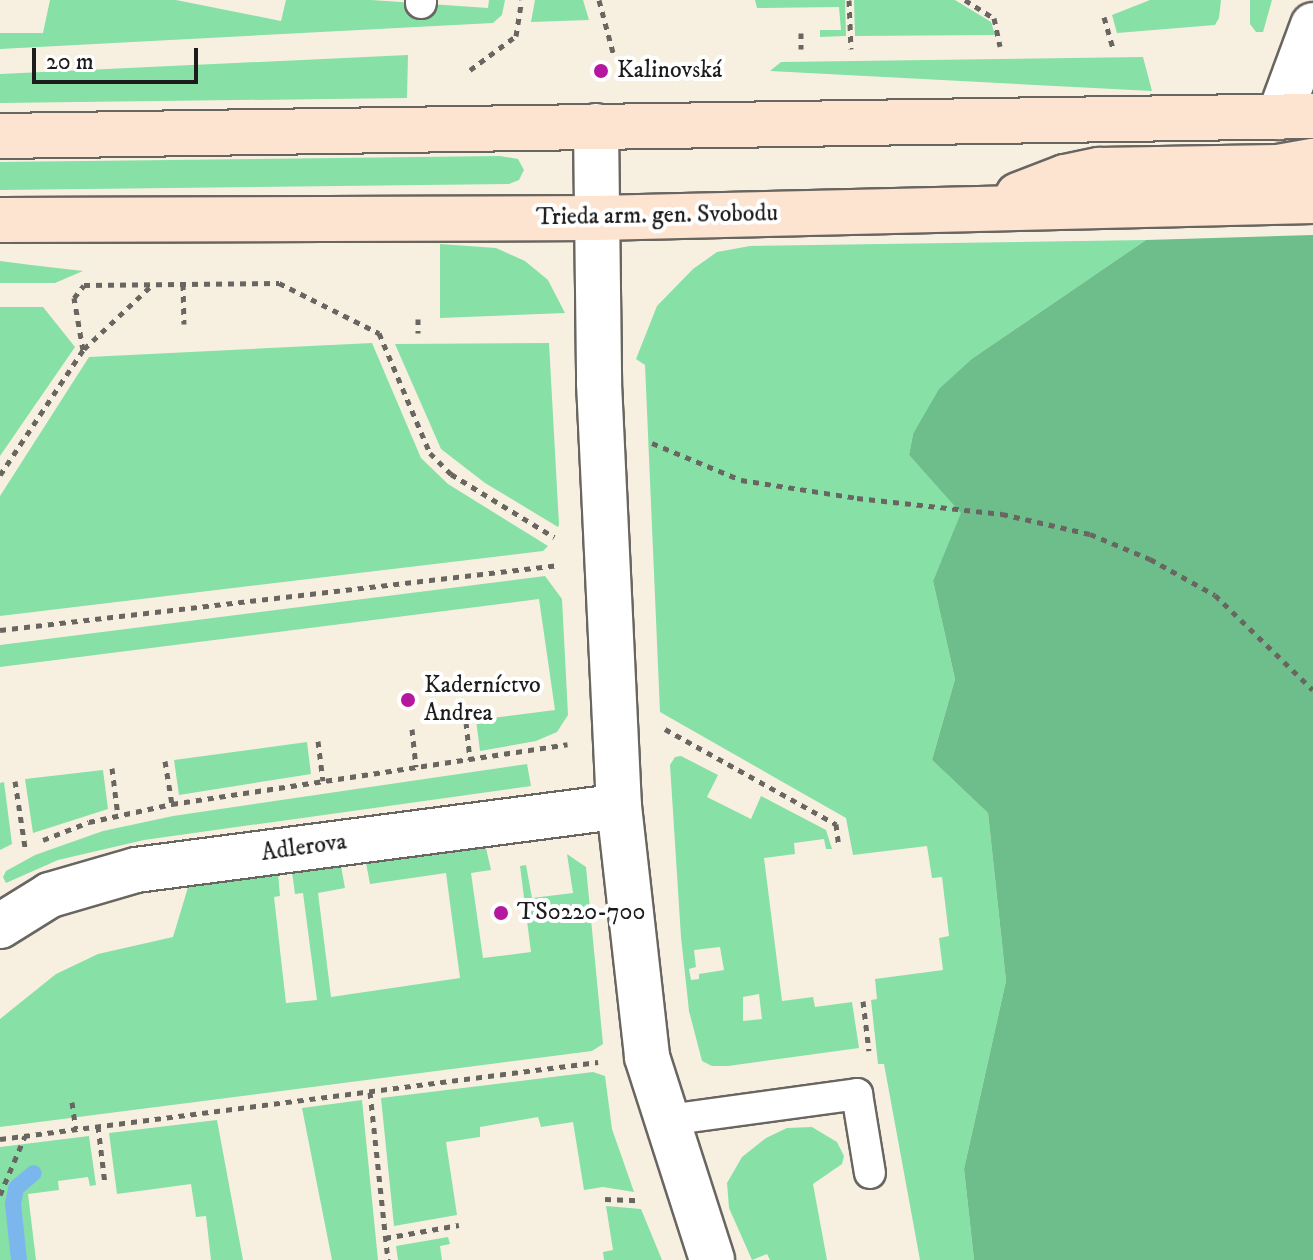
<!DOCTYPE html>
<meta charset="utf-8">
<style>
body{margin:0}
#map{position:relative;width:1313px;height:1260px;overflow:hidden;background:#f7f0e1;font-family:"IM FELL DW Pica",serif}
div>[style]{position:absolute}
.green>*{inset:0;background:#87e0a5}
.forest>*{inset:0;background:#6dbe8a}
.stream>*{height:16px;margin:-8px;padding:0 8px;transform-origin:8px;border-radius:8px;background:#7bb7ed}
.path>*{height:5px;margin-top:-2.5px;transform-origin:0;background:repeating-linear-gradient(90deg,#696661 0 6px,transparent 0 12px)}
.roads{filter:drop-shadow(2px 0 #696661) drop-shadow(-2px 0 #696661) drop-shadow(0 2px #696661) drop-shadow(0 -2px #696661)}
.lane>*{height:30px;margin:-15px;padding:0 15px;transform-origin:15px;border-radius:15px;background:#fff}
.street>*{height:44px;margin:-22px;padding:0 22px;transform-origin:22px;border-radius:22px;background:#fff}
.secondary>*{height:44px;margin:-22px;padding:0 22px;transform-origin:22px;border-radius:22px;background:#fde4d0}
.dots>*{width:22px;height:22px;translate:-50% -50%;box-sizing:border-box;border:4px solid #fff;border-radius:50%}
span{translate:-50% -50%;white-space:nowrap;text-align:center;line-height:1.15;-webkit-text-stroke:8px #fff;paint-order:stroke}
.poi-label{font-size:24px;color:#1c1c1c}
.left{translate:0 -50%;text-align:left}
.street-label{font-size:24px;color:#1c1c1c}
.scale{position:absolute;left:32px;top:48px;width:166px;height:36px;box-sizing:border-box;border:4px solid #1c1c1c;border-top:0;padding-left:10px;font-size:24px;line-height:28px;white-space:nowrap;color:#1c1c1c;-webkit-text-stroke:6px #fff;paint-order:stroke}
</style>
<div id="map">
<div class="green">
<i style="clip-path:polygon(50px 0,176px 0,281px 21px,286px 0,371px 0,488px 8px,489px 0,505px 0,502px 15px,493px 23px,0 49px,0 33px,43px 33px)"></i>
<i style="clip-path:polygon(535px 0,583px 0,589px 20px,531px 22px)"></i>
<i style="clip-path:polygon(755px 0,845px 0,846px 36px,820px 37px,820px 30px,841px 30px,839px 7px,757px 8px)"></i>
<i style="clip-path:polygon(854px 0,955px 0,991px 22px,995px 35px,855px 36px)"></i>
<i style="clip-path:polygon(1150px 0,1221px 0,1219px 18px,1215px 25px,1117px 33px,1112px 15px)"></i>
<i style="clip-path:polygon(1250px 0,1272px 0,1263px 32px,1256px 32px,1250px 24px)"></i>
<i style="clip-path:polygon(408px 55px,407px 98px,0 103px,0 74px)"></i>
<i style="clip-path:polygon(1143px 57px,1152px 91px,770px 71px,781px 62px)"></i>
<i style="clip-path:polygon(500px 156px,518px 159px,524px 170px,519px 180px,509px 184px,0 190px,0 162px)"></i>
<i style="clip-path:polygon(1146px 240px,973px 358px,913px 434px,909px 455px,962px 513px,933px 581px,955px 679px,932px 760px,988px 813px,1006px 981px,964px 1169px,974px 1260px,920px 1260px,884px 1064px,878px 1064px,871px 1000px,877px 999px,875px 979px,943px 970px,939px 938px,949px 936px,942px 877px,932px 878px,927px 846px,853px 855px,846px 818px,660px 712px,645px 365px,636px 359px,657px 306px,693px 269px,717px 252px,750px 246px)"></i>
<i style="clip-path:polygon(440px 244px,496px 248px,525px 261px,548px 280px,565px 313px,440px 318px)"></i>
<i style="clip-path:polygon(0 261px,31px 265px,83px 271px,55px 283px,0 283px)"></i>
<i style="clip-path:polygon(0 307px,43px 307px,75px 347px,0 456px)"></i>
<i style="clip-path:polygon(372px 343px,421px 458px,448px 484px,548px 546px,543px 551px,0 616px,0 496px,89px 357px)"></i>
<i style="clip-path:polygon(549px 343px,559px 525px,558px 527px,485px 483px,441px 449px,395px 344px)"></i>
<i style="clip-path:polygon(545px 576px,562px 599px,568px 715px,557px 732px,536px 741px,480px 751px,476px 720px,555px 710px,539px 599px,0 667px,0 645px)"></i>
<i style="clip-path:polygon(307px 742px,311px 774px,179px 795px,174px 760px)"></i>
<i style="clip-path:polygon(evenodd,681px 756px,718px 775px,707px 797px,751px 819px,761px 796px,826px 830px,832px 849px,826px 849px,824px 839px,794px 843px,795px 854px,764px 858px,782px 1001px,813px 997px,815px 1007px,852px 1002px,859px 1048px,728px 1066px,712px 1066px,702px 1061px,689px 1011px,681px 937px,670px 765px,675px 757px,681px 756px,720px 947px,724px 970px,699px 974px,699px 979px,691px 980px,689px 969px,696px 967px,694px 950px,720px 947px,681px 756px,759px 994px,762px 1019px,743px 1021px,743px 997px,759px 994px)"></i>
<i style="clip-path:polygon(527px 764px,531px 786px,144px 840px,58px 860px,6px 883px,3px 877px,6px 871px,35px 855px,103px 831px,173px 816px)"></i>
<i style="clip-path:polygon(103px 770px,108px 809px,33px 833px,25px 779px)"></i>
<i style="clip-path:polygon(4px 782px,12px 844px,0 850px,0 783px)"></i>
<i style="clip-path:polygon(486px 848px,491px 870px,471px 873px,483px 958px,531px 952px,520px 866px,526px 865px,532px 898px,573px 893px,567px 854px,586px 867px,603px 1044px,592px 1051px,0 1127px,0 1019px,56px 974px,98px 954px,173px 937px,189px 884px,278px 873px,280px 896px,274px 897px,286px 1003px,317px 1000px,303px 893px,295px 894px,292px 872px,341px 866px,345px 888px,318px 893px,331px 997px,460px 978px,446px 873px,370px 884px,366px 863px)"></i>
<i style="clip-path:polygon(593px 1072px,605px 1076px,612px 1129px,634px 1192px,603px 1187px,584px 1190px,573px 1122px,541px 1127px,538px 1117px,480px 1127px,480px 1137px,446px 1142px,457px 1215px,394px 1226px,381px 1098px)"></i>
<i style="clip-path:polygon(362px 1100px,378px 1260px,332px 1260px,302px 1108px)"></i>
<i style="clip-path:polygon(217px 1120px,243px 1260px,211px 1260px,206px 1216px,196px 1217px,191px 1184px,117px 1194px,109px 1133px)"></i>
<i style="clip-path:polygon(812px 1127px,837px 1142px,844px 1156px,842px 1164px,813px 1184px,827px 1260px,770px 1260px,767px 1254px,752px 1260px,729px 1208px,727px 1183px,742px 1157px,766px 1138px,787px 1128px)"></i>
<i style="clip-path:polygon(89px 1136px,96px 1185px,90px 1186px,88px 1177px,58px 1181px,59px 1190px,28px 1194px,36px 1260px,0 1260px,0 1147px)"></i>
<i style="clip-path:polygon(606px 1206px,641px 1209px,662px 1260px,604px 1260px,603px 1252px,613px 1250px)"></i>
<i style="clip-path:polygon(448px 1237px,450px 1244px,440px 1246px,442px 1260px,398px 1260px,396px 1246px)"></i>
</div>
<div class="forest">
<i style="clip-path:polygon(1313px 235px,1313px 1260px,974px 1260px,964px 1169px,1006px 981px,988px 813px,932px 760px,955px 679px,933px 581px,961px 513px,909px 455px,913px 434px,939px 389px,973px 358px,1146px 240px)"></i>
</div>
<div class="stream">
<i style="left:19px;top:1260px;width:56px;rotate:-96.1deg"></i>
<i style="left:13px;top:1204px;width:16px;rotate:-79deg"></i>
<i style="left:16px;top:1188px;width:23px;rotate:-40deg"></i>
</div>
<div class="path">
<i style="left:599px;top:0;width:58px;rotate:75deg"></i>
<i style="left:849px;top:0;width:49px;rotate:87.7deg"></i>
<i style="left:965px;top:0;width:34px;rotate:32deg"></i>
<i style="left:994px;top:18px;width:29px;rotate:78deg"></i>
<i style="left:1104px;top:17px;width:32px;rotate:74deg"></i>
<i style="left:801px;top:33px;width:16px;rotate:90deg"></i>
<i style="left:470px;top:70px;width:57px;rotate:-36.5deg"></i>
<i style="left:516px;top:36px;width:36px;rotate:-81deg"></i>
<i style="left:183px;top:284px;width:40px;rotate:88.6deg"></i>
<i style="left:418px;top:319px;width:14px;rotate:90deg"></i>
<i style="left:84px;top:349px;width:93px;rotate:-43.3deg"></i>
<i style="left:652px;top:443px;width:96px;rotate:22.6deg"></i>
<i style="left:741px;top:480px;width:117px;rotate:8.8deg"></i>
<i style="left:857px;top:498px;width:146px;rotate:6.3deg"></i>
<i style="left:1002px;top:514px;width:90px;rotate:12.8deg"></i>
<i style="left:1090px;top:534px;width:65px;rotate:22.6deg"></i>
<i style="left:1150px;top:559px;width:74px;rotate:29deg"></i>
<i style="left:1215px;top:595px;width:136px;rotate:44.1deg"></i>
<i style="left:0;top:475px;width:150px;rotate:-56.4deg"></i>
<i style="left:83px;top:350px;width:53px;rotate:-99.8deg"></i>
<i style="left:74px;top:298px;width:16px;rotate:-52deg"></i>
<i style="left:84px;top:285px;width:195px;rotate:-0.6deg"></i>
<i style="left:279px;top:283px;width:112px;rotate:26.6deg"></i>
<i style="left:379px;top:333px;width:130px;rotate:67deg"></i>
<i style="left:430px;top:453px;width:30px;rotate:45deg"></i>
<i style="left:451px;top:474px;width:121px;rotate:31.5deg"></i>
<i style="left:0;top:630px;width:563px;rotate:-6.63deg"></i>
<i style="left:466px;top:722px;width:38px;rotate:84deg"></i>
<i style="left:412px;top:729px;width:38px;rotate:84deg"></i>
<i style="left:665px;top:729px;width:196px;rotate:29.1deg"></i>
<i style="left:836px;top:824px;width:23px;rotate:83deg"></i>
<i style="left:318px;top:741px;width:40px;rotate:82.9deg"></i>
<i style="left:165px;top:761px;width:44px;rotate:80.8deg"></i>
<i style="left:112px;top:768px;width:48px;rotate:82.9deg"></i>
<i style="left:15px;top:781px;width:67px;rotate:81.4deg"></i>
<i style="left:43px;top:840px;width:49px;rotate:-21.4deg"></i>
<i style="left:89px;top:822px;width:85px;rotate:-12.2deg"></i>
<i style="left:172px;top:804px;width:400px;rotate:-8.6deg"></i>
<i style="left:863px;top:1001px;width:50px;rotate:83.2deg"></i>
<i style="left:370px;top:1092px;width:169px;rotate:83.9deg"></i>
<i style="left:72px;top:1102px;width:27px;rotate:82deg"></i>
<i style="left:98px;top:1126px;width:58px;rotate:83.1deg"></i>
<i style="left:0;top:1139px;width:603px;rotate:-7.34deg"></i>
<i style="left:0;top:1195px;width:64px;rotate:-67deg"></i>
<i style="left:605px;top:1199px;width:33px;rotate:2deg"></i>
<i style="left:385px;top:1238px;width:75px;rotate:-10deg"></i>
</div>
<div class="roads">
<div class="lane">
<i style="left:421px;top:3px;width:3px;rotate:-90deg"></i>
<i style="left:668px;top:1120px;width:191px;rotate:-7.8deg"></i>
<i style="left:857px;top:1094px;width:80px;rotate:80.7deg"></i>
</div>
<div class="street">
<i style="left:1279px;top:117px;width:98px;rotate:-69.7deg"></i>
<i style="left:596px;top:126px;width:257px;rotate:89.3deg"></i>
<i style="left:599px;top:383px;width:423px;rotate:87.3deg"></i>
<i style="left:619px;top:806px;width:253px;rotate:83.6deg"></i>
<i style="left:647px;top:1057px;width:213px;rotate:72.2deg"></i>
<i style="left:0;top:926px;width:59px;rotate:-31.8deg"></i>
<i style="left:50px;top:895px;width:90px;rotate:-16.2deg"></i>
<i style="left:136px;top:870px;width:487px;rotate:-7.5deg"></i>
</div>
<div class="secondary">
<i style="left:0;top:136px;width:1313px;rotate:-0.87deg"></i>
<i style="left:1018px;top:195px;width:50px;rotate:-21deg"></i>
<i style="left:1065px;top:177px;width:35px;rotate:-12deg"></i>
<i style="left:1099px;top:170px;width:179px;rotate:-1deg"></i>
<i style="left:1278px;top:167px;width:36px;rotate:-10deg"></i>
<i style="left:0;top:220px;width:597px;rotate:-0.19deg"></i>
<i style="left:597px;top:218px;width:716px;rotate:-1.36deg"></i>
</div>
</div>
<div class="dots">
<i style="left:601px;top:71px;background:#b5179e"></i>
<i style="left:408px;top:700px;background:#b5179e"></i>
<i style="left:501px;top:913px;background:#b5179e"></i>
</div>
<div class="poi-label">
<span class="left" style="left:617px;top:71px">Kalinovská</span>
<span class="left" style="left:424px;top:700px">Kaderníctvo<br>Andrea</span>
<span class="left" style="left:517px;top:913px">TS0220-700</span>
</div>
<div class="street-label">
<span style="left:657px;top:216px;rotate:-1deg">Trieda arm. gen. Svobodu</span>
<span style="left:304px;top:848px;rotate:-8deg">Adlerova</span>
</div>
<div class="scale">20 m</div>
</div>
